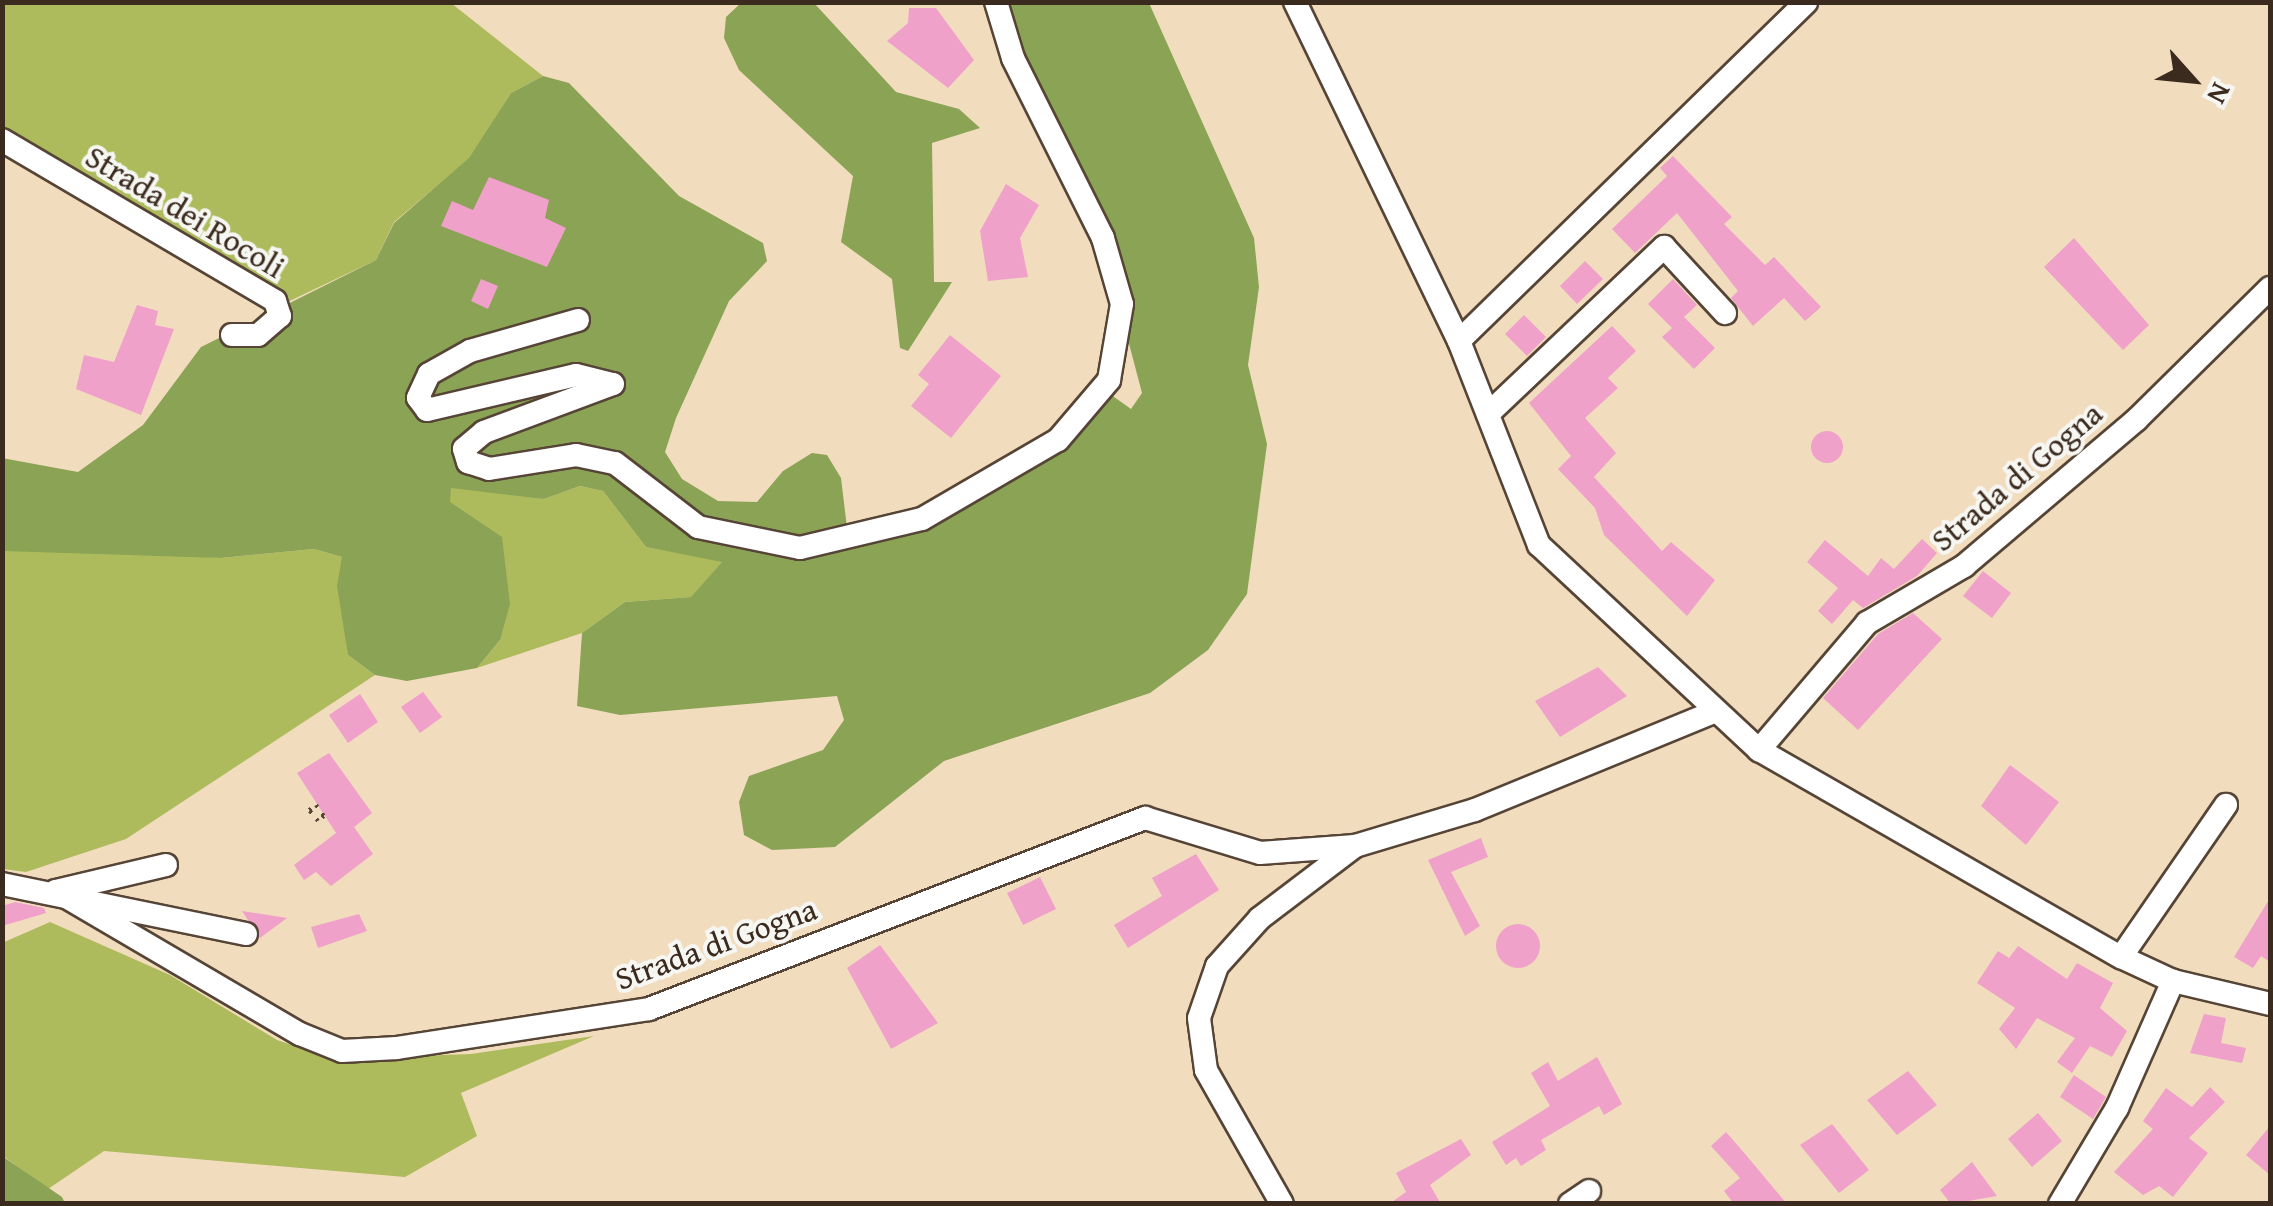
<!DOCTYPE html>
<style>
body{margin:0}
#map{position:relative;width:2273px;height:1206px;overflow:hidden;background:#f2dcbe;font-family:"Gentium Book Plus",serif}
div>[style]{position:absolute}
.green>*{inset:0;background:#aebb5c}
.forest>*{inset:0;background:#8aa354}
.building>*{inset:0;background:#efa1ca}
.round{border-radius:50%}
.path>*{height:4px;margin-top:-2px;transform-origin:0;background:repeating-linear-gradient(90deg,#564536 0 2.5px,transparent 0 10.5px)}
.roads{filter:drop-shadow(2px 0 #564536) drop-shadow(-2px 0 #564536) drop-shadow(0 2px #564536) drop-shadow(0 -2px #564536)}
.minor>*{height:22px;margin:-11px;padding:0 11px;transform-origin:11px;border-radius:11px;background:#fff}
span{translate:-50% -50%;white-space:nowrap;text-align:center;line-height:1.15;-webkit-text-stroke:8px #f6f6f2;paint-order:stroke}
.street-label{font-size:32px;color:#3b2a1e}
.frame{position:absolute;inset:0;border:5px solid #3b2a1e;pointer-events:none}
.north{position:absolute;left:2143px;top:30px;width:100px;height:100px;-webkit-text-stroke:8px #f6f6f2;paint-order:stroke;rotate:117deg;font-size:28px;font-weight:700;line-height:40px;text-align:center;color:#3b2a1e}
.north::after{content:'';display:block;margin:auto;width:35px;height:45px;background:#3b2a1e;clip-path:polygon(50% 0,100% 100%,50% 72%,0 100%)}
</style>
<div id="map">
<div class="green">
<i style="clip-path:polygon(2px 3px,451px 3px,543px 76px,511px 93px,469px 159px,394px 222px,376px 260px,277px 307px,3px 128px)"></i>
<i style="clip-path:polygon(471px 486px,544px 499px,580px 486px,603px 491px,646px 547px,723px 561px,692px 597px,625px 602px,582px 633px,477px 668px,500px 640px,449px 502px,451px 487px)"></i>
<i style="clip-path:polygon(37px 545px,221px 558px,314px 549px,342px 557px,348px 655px,375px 675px,126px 839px,26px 872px,3px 869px,3px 551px)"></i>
<i style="clip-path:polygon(50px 922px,170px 975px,277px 1040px,333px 1059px,471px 1054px,594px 1036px,461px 1093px,477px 1136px,405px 1177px,104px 1151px,48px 1189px,3px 1156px,2px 943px)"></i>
</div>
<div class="forest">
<i style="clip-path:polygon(741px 3px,814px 3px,896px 92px,959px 109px,980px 128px,932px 143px,934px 282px,952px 282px,908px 351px,900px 348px,892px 279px,841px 242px,853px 176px,739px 70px,724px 38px,726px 17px)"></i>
<i style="clip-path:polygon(1002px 3px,1149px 3px,1254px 238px,1259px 287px,1248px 365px,1267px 444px,1247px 594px,1208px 650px,1150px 693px,944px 761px,835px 847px,772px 850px,744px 835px,739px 802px,749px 776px,823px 750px,844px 720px,837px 696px,620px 715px,577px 706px,582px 633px,625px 602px,691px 597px,722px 562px,646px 547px,603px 491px,580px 486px,544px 499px,451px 488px,450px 502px,502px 537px,510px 604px,500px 640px,477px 668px,407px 681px,375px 675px,348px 655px,337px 586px,342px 557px,314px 549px,221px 558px,3px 551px,2px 458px,78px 472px,143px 425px,201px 347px,376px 260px,394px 223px,469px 158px,511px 93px,543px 76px,569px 83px,679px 196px,763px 243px,767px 261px,729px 301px,676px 418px,665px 452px,682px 479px,718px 501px,757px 502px,783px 471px,812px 453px,827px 455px,841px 478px,848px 536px,1027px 469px,1100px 387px,1131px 409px,1142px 393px,1112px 279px)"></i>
<i style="clip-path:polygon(2px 1156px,62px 1197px,65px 1203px,3px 1203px)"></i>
</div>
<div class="building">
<i style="clip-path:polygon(909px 8px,936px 8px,974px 60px,948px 88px,887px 41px,908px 23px)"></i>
<i style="clip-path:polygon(1673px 156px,1732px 217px,1724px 224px,1765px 265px,1774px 257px,1821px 307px,1805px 321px,1784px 298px,1753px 326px,1731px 298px,1738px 291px,1677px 213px,1635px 253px,1612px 229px,1667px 176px,1660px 168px)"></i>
<i style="clip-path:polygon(489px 177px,549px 200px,545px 218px,566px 228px,547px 267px,441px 226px,452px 201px,473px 210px)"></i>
<i style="clip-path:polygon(1006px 184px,1039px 205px,1020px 238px,1028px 277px,988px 281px,980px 231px)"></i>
<i style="clip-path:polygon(2074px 238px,2149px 325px,2123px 350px,2044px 267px)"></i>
<i style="clip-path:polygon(1585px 261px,1603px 279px,1577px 304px,1560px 286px)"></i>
<i style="clip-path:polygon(481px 279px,498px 286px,488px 309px,471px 301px)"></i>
<i style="clip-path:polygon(1673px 279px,1697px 305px,1684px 317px,1715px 348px,1694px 369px,1662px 337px,1672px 328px,1648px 304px)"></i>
<i style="clip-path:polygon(137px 305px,158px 311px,155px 325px,174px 329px,141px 415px,76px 389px,84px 355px,114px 362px)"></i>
<i style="clip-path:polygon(1524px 315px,1546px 337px,1527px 356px,1505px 334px)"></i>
<i style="clip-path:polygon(1612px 326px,1636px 351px,1608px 378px,1618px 388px,1585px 418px,1616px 453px,1594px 477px,1662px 551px,1671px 542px,1715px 580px,1687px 616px,1604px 535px,1595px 508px,1558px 469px,1571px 456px,1529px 403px)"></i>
<i style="clip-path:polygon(950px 335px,1001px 376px,951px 438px,911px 406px,929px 384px,918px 375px)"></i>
<i class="round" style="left:1811px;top:431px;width:32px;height:32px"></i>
<i style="clip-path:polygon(1922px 539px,1937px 553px,1917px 576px,1863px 608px,1853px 600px,1832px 624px,1818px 611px,1838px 588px,1807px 562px,1825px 540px,1868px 576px,1881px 558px,1894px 569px)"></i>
<i style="clip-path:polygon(1983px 571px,2011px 593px,1992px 618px,1963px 596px)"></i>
<i style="clip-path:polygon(1913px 613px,1942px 639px,1858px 730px,1823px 698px,1878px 634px)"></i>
<i style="clip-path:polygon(1598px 667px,1627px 696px,1560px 737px,1535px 701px)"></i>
<i style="clip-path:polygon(423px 692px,442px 717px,420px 733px,401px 707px)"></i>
<i style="clip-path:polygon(360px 694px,378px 722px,348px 743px,329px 715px)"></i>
<i style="clip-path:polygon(329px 753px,372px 813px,354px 827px,373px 854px,331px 886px,316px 872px,304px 880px,294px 865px,336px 833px,297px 773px)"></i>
<i style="clip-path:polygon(2010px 765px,2059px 802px,2026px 845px,1981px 806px)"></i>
<i style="clip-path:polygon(1481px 838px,1488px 857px,1451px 872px,1480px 926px,1465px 936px,1428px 860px)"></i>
<i style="clip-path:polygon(1196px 854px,1219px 890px,1128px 948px,1114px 925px,1162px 896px,1152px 878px)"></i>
<i style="clip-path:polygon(1040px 877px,1056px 909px,1023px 925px,1007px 893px)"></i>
<i style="clip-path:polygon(2270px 898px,2270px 962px,2261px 956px,2253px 968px,2234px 957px)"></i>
<i style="clip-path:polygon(15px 902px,44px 908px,46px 913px,2px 926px,2px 906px)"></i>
<i style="clip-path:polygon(242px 911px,287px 918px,260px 938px)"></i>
<i style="clip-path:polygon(359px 914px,367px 931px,318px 948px,311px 927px)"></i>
<i class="round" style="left:1496px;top:924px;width:44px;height:44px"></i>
<i style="clip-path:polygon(880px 945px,938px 1023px,891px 1049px,847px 968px)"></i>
<i style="clip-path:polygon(2018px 946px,2067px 979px,2077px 963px,2113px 983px,2100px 1008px,2127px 1031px,2112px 1057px,2090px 1046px,2072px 1073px,2057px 1062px,2075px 1038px,2037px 1018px,2016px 1049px,1999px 1029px,2015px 1008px,1977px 983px,1998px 951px,2009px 958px)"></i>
<i style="clip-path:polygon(2204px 1014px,2226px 1018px,2221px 1043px,2246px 1048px,2242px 1063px,2190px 1053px)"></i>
<i style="clip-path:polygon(1597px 1057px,1622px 1104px,1604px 1115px,1599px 1106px,1541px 1140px,1546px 1150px,1521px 1166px,1516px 1158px,1506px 1165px,1492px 1142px,1550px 1106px,1531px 1073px,1548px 1062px,1558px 1081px)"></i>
<i style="clip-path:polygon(1908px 1071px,1937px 1105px,1897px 1135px,1867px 1100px)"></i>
<i style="clip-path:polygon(2074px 1075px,2106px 1097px,2093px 1119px,2060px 1097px)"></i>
<i style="clip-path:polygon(2210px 1087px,2225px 1102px,2189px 1138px,2208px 1153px,2173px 1197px,2159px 1186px,2143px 1195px,2114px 1172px,2153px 1129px,2143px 1121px,2166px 1088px,2192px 1107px)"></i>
<i style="clip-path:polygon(2038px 1113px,2062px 1141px,2032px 1167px,2008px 1139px)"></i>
<i style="clip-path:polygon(1832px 1124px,1869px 1170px,1839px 1193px,1800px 1145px)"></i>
<i style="clip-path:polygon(2270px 1126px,2270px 1175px,2246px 1155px)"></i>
<i style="clip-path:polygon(1726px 1132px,1746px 1155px,1787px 1204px,1734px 1204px,1724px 1191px,1740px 1178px,1711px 1146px)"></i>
<i style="clip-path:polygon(1461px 1139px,1471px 1155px,1430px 1185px,1441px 1204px,1389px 1204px,1406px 1192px,1396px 1173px)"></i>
<i style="clip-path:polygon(1972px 1162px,1997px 1196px,1951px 1204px,1940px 1190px)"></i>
</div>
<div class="path">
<i style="left:316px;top:805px;width:14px;rotate:54deg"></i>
<i style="left:324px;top:816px;width:8px;rotate:140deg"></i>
<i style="left:318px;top:821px;width:14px;rotate:-129deg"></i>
<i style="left:309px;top:810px;width:9px;rotate:-36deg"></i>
</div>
<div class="roads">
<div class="minor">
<i style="left:1295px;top:2px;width:377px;rotate:64.2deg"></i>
<i style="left:1459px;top:341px;width:219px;rotate:68.6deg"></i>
<i style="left:1539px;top:545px;width:301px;rotate:43deg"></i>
<i style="left:1759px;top:750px;width:417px;rotate:29.8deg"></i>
<i style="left:2121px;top:957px;width:57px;rotate:24.8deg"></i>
<i style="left:2173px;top:981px;width:100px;rotate:13.3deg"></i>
<i style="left:2px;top:140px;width:317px;rotate:30.5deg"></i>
<i style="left:275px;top:301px;width:16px;rotate:72deg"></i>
<i style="left:280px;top:316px;width:29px;rotate:139deg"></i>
<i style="left:258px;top:335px;width:26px;rotate:180deg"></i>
<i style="left:578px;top:320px;width:112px;rotate:164deg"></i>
<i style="left:470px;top:351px;width:47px;rotate:150.7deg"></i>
<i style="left:429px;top:374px;width:26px;rotate:115deg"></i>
<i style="left:418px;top:398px;width:15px;rotate:53deg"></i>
<i style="left:427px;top:410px;width:153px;rotate:-13.2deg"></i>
<i style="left:576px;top:375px;width:38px;rotate:14deg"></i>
<i style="left:613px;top:384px;width:138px;rotate:159.6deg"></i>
<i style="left:484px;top:432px;width:26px;rotate:140deg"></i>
<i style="left:464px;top:449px;width:14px;rotate:73deg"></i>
<i style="left:468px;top:462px;width:22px;rotate:18deg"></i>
<i style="left:489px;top:469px;width:88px;rotate:-9.1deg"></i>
<i style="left:576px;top:455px;width:40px;rotate:12deg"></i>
<i style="left:615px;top:463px;width:105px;rotate:37.6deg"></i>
<i style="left:698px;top:527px;width:104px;rotate:11.6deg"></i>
<i style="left:800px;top:548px;width:125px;rotate:-13.4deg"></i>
<i style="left:922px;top:519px;width:157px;rotate:-30.2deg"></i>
<i style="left:1058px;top:440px;width:79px;rotate:-49.6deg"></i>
<i style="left:1109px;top:380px;width:77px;rotate:-80.3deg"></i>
<i style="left:1122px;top:304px;width:69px;rotate:-106.1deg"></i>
<i style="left:1103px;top:238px;width:201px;rotate:-116.6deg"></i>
<i style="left:1013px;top:58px;width:59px;rotate:-106.9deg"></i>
<i style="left:1459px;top:341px;width:485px;rotate:-44.3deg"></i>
<i style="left:1488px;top:414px;width:243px;rotate:-43.5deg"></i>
<i style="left:1664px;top:247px;width:90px;rotate:47.3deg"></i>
<i style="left:1759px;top:750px;width:167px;rotate:-49.6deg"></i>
<i style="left:1867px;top:623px;width:113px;rotate:-30.4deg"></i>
<i style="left:1964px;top:566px;width:226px;rotate:-40.3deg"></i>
<i style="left:2136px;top:420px;width:188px;rotate:-44.6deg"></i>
<i style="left:2px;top:884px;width:249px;rotate:11.6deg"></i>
<i style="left:56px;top:891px;width:283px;rotate:30.4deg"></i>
<i style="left:300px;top:1034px;width:45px;rotate:22deg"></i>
<i style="left:342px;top:1051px;width:55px;rotate:-3.1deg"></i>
<i style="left:397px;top:1048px;width:255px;rotate:-8.8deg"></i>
<i style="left:649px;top:1009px;width:532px;rotate:-21.06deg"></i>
<i style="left:1145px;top:818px;width:120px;rotate:16.9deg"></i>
<i style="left:1260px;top:853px;width:95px;rotate:-4.2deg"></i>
<i style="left:1355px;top:846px;width:125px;rotate:-16.7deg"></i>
<i style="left:1475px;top:810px;width:256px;rotate:-22.3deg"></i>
<i style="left:56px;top:891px;width:113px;rotate:-13.3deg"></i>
<i style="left:2121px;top:957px;width:185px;rotate:-55.4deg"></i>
<i style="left:1282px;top:1204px;width:154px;rotate:-119.6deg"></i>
<i style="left:1206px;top:1070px;width:52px;rotate:-97.7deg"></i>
<i style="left:1199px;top:1018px;width:55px;rotate:-70.9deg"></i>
<i style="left:1217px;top:966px;width:64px;rotate:-48.1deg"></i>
<i style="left:1260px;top:918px;width:119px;rotate:-37.2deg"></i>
<i style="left:1570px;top:1204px;width:23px;rotate:-34deg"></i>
<i style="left:2060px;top:1204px;width:112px;rotate:-59.3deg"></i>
<i style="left:2117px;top:1108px;width:139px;rotate:-66.2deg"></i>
</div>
</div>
<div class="street-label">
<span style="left:185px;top:212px;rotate:31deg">Strada dei Rocoli</span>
<span style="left:2017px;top:477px;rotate:-40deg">Strada di Gogna</span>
<span style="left:716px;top:944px;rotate:-20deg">Strada di Gogna</span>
</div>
<div class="frame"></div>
<div class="north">N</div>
</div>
